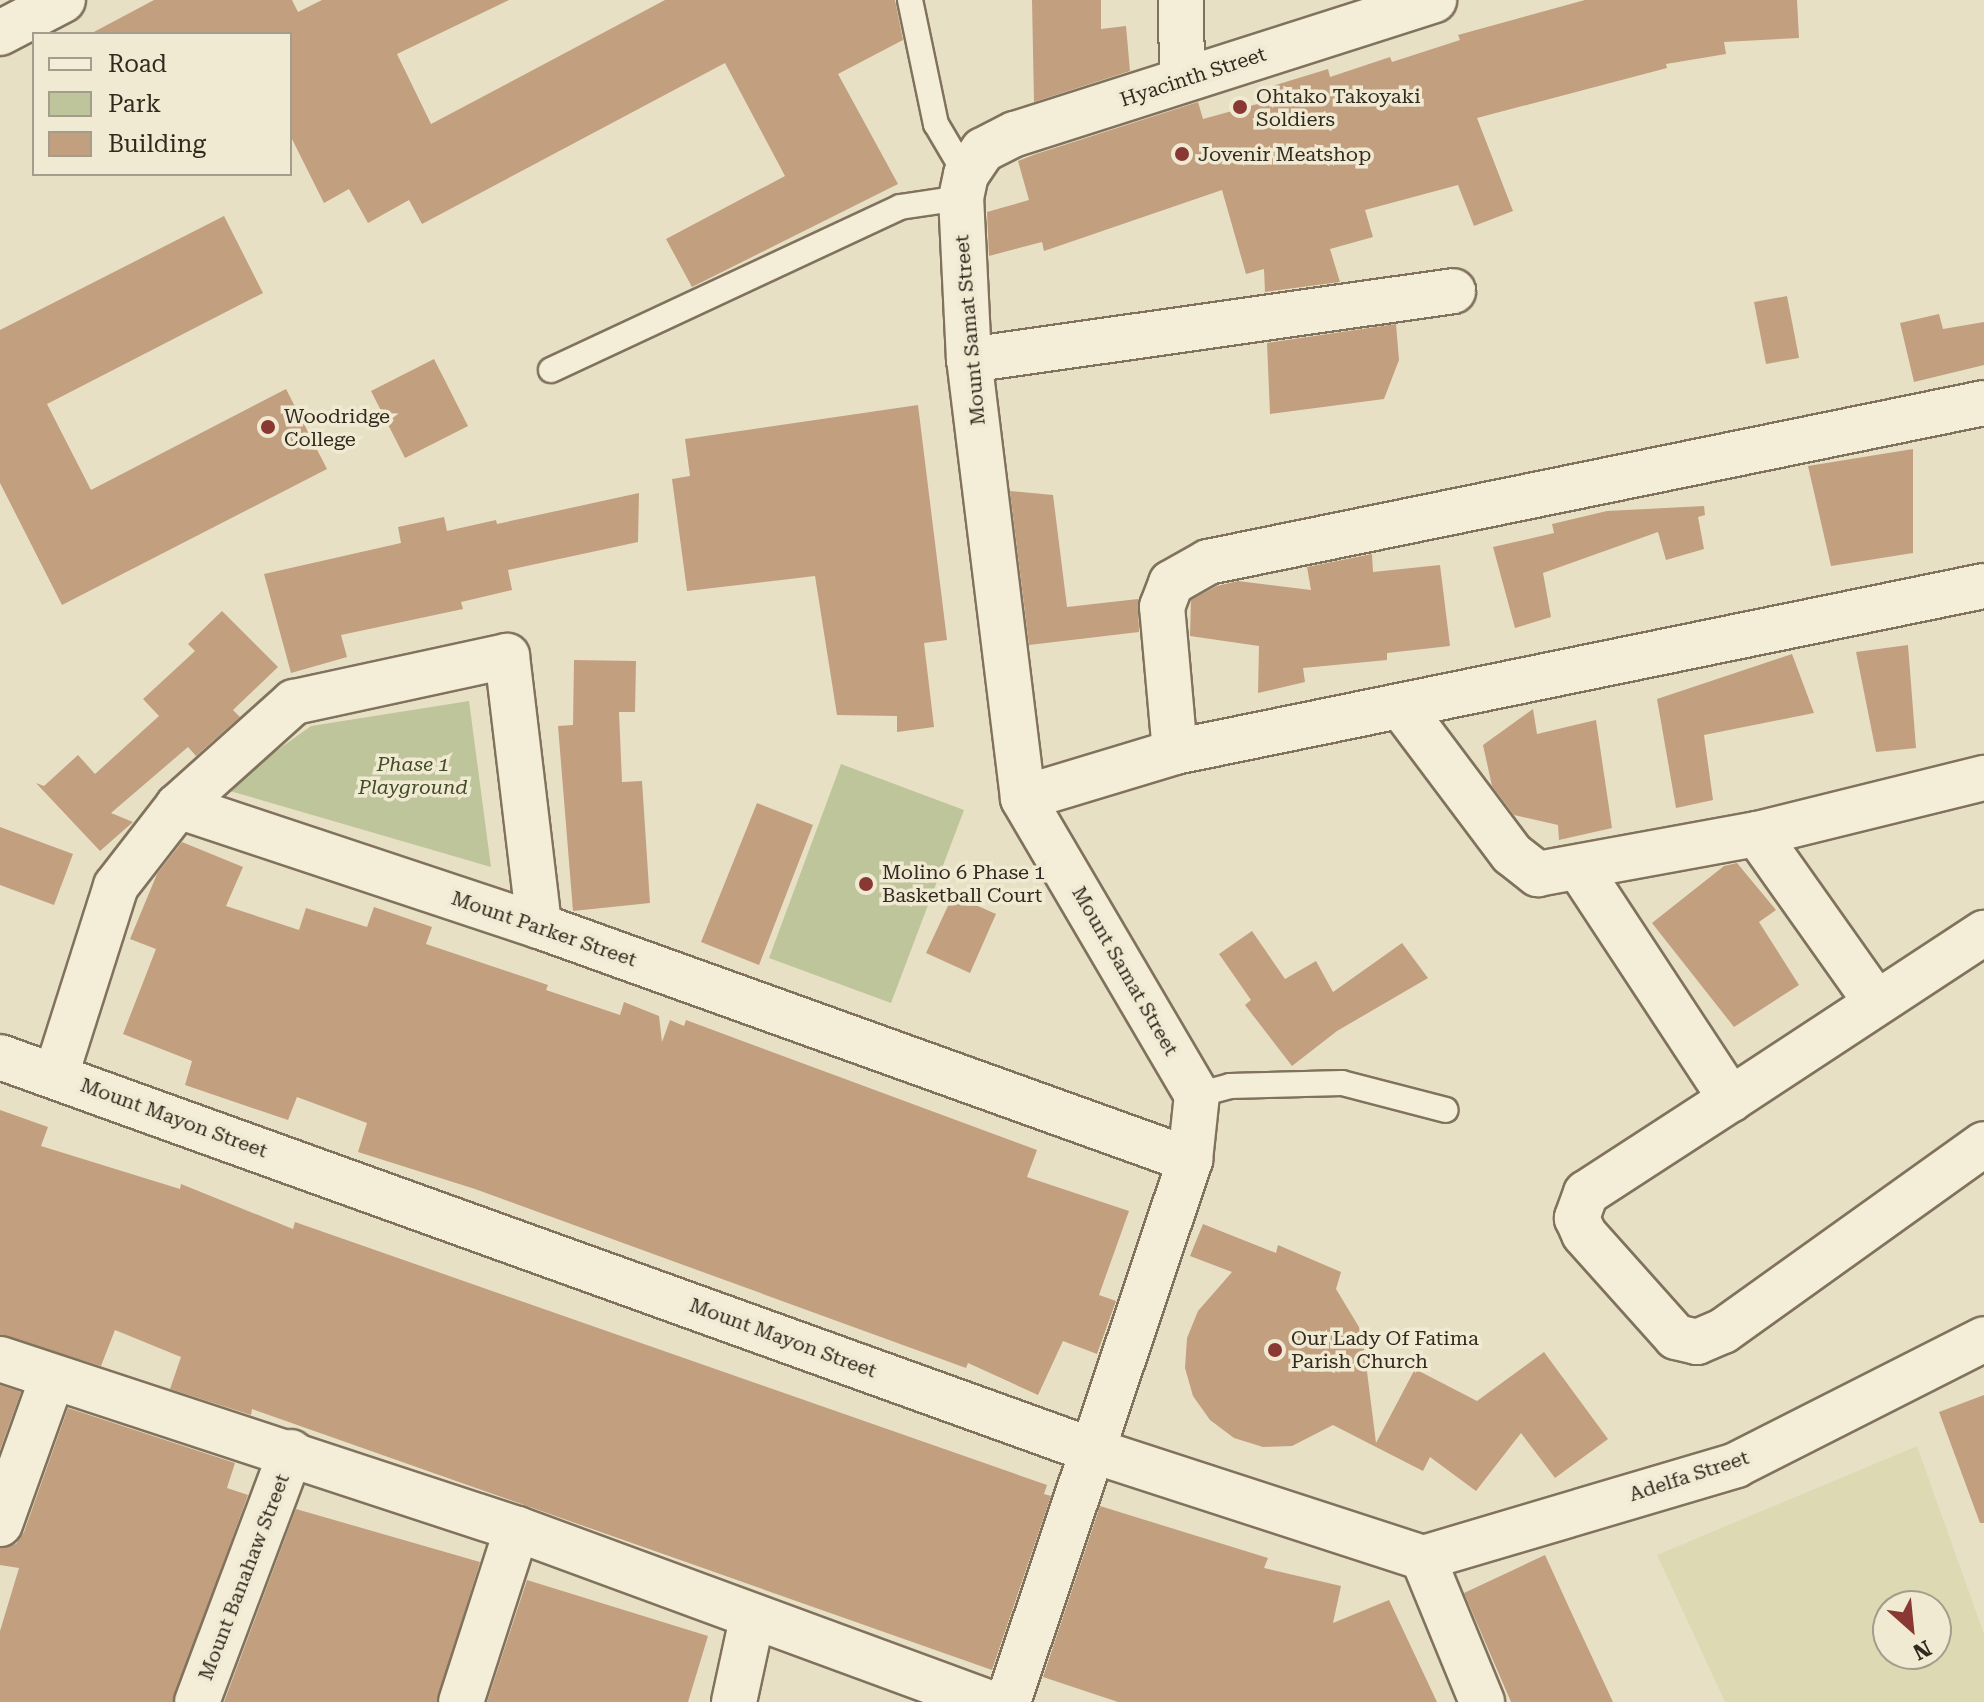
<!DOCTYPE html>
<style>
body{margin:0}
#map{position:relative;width:1984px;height:1702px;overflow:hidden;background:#e8e0c5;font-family:"Roboto Serif",serif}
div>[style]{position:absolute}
.farmland>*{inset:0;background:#ddd9b3}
.green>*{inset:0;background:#bec59a}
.building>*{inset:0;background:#c29f7f}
.roads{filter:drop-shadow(2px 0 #81725d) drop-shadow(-2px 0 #81725d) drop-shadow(0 2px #81725d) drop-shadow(0 -2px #81725d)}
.lane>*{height:24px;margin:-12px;padding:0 12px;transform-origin:12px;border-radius:12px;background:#f4edd7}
.street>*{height:44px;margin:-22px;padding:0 22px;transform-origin:22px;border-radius:22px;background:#f4edd7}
.secondary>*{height:44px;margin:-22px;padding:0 22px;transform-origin:22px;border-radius:22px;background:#f4edd7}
.dots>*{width:22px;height:22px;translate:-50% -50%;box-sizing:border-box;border:4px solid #f1ead3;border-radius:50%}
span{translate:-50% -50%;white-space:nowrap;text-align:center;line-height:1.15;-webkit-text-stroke:7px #f1ead3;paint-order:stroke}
.street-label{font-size:20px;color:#332a1f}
.poi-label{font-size:20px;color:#332a1f}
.left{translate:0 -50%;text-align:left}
.park-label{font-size:20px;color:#424d28;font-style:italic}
.legend{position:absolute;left:32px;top:32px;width:260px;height:144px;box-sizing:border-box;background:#f1ead3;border:2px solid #a59d8b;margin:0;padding:10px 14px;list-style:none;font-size:24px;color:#332a1f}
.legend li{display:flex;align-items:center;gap:16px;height:40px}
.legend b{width:40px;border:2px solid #a59d8b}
.north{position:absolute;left:1872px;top:1590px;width:80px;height:80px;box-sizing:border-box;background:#f1ead3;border:2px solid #a59d8b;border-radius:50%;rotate:153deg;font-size:22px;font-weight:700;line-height:32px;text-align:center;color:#332a1f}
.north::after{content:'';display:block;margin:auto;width:28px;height:36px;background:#893834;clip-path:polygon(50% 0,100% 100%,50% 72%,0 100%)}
</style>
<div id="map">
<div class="farmland">
<i style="clip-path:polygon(evenodd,1917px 1446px,1984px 1634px,1984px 1702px,1725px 1702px,1657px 1555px,1917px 1446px,1888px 1606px,1936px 1606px,1936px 1654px,1888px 1654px,1888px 1606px)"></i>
</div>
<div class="green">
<i style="clip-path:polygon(469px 701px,491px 867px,223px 789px,311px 726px)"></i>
<i style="clip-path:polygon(841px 764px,964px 810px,891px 1003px,769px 958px)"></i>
</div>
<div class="building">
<i style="clip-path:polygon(154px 0,292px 0,298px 12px,322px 0,509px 0,397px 54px,431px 124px,665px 0,895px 0,903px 40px,838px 74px,898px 184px,692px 287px,666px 239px,785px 176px,725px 63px,422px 224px,409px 200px,368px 223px,349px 189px,324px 203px,290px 135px,290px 34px,90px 34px)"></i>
<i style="clip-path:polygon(1032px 0,1101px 0,1101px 29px,1126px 26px,1130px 71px,1034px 102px)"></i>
<i style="clip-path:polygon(1585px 0,1797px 0,1799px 38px,1724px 42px,1726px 54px,1666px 64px,1667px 68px,1477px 118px,1513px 211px,1474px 226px,1458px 185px,1365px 210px,1373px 237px,1330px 249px,1340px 282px,1265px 292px,1264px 269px,1246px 274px,1222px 190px,1044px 251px,1042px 242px,989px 256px,987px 212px,1029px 200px,1018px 161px,1036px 154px,1198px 102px,1203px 119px,1272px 100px,1269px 87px,1328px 69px,1330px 77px,1390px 57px,1392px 62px,1460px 40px,1458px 35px)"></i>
<i style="clip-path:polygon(224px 216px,263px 293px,47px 404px,91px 490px,286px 389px,327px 469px,62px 605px,0 483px,0 330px)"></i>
<i style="clip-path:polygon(1787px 296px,1799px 358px,1766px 364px,1754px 302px)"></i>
<i style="clip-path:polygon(1939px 314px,1943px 329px,1984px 322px,1984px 365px,1914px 382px,1900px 323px)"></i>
<i style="clip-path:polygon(1396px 324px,1399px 360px,1384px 399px,1270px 414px,1267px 343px)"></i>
<i style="clip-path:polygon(434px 359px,468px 426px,405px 458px,371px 391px)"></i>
<i style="clip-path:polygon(918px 405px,947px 640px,924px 643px,934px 727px,897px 732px,897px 716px,837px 715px,815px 576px,687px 591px,672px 479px,690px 476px,685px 439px)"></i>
<i style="clip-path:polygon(1913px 449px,1913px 553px,1831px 566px,1808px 466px)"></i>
<i style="clip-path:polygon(1010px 491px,1053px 495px,1067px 607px,1138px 599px,1139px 632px,1029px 645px)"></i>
<i style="clip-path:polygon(639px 493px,638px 542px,508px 570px,512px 590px,461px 602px,463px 609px,341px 635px,347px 657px,291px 673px,264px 574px,401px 543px,398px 527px,444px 517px,447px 531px,496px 520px,497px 524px)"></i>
<i style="clip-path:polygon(1704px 506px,1705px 515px,1698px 517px,1704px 549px,1666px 560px,1658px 532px,1543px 573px,1551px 617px,1515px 628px,1493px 547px,1554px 533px,1552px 524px,1607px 511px)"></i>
<i style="clip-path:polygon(1372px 554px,1373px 572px,1440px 565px,1450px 646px,1387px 653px,1387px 660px,1303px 668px,1305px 682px,1258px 693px,1259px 646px,1190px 636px,1191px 600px,1217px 586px,1238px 581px,1311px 590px,1307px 567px)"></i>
<i style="clip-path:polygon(222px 611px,278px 667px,233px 710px,240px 717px,196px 756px,188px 747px,111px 813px,133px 822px,100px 851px,36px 783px,44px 786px,78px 755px,95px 774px,159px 716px,143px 699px,195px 651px,188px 644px)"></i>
<i style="clip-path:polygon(1908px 645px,1916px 748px,1876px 752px,1856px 652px)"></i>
<i style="clip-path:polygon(1792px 654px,1814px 713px,1704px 735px,1713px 800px,1676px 808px,1657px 699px)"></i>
<i style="clip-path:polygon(574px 660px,636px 661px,635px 712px,619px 712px,622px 782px,642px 781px,650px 903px,573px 911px,558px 726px,573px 725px)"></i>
<i style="clip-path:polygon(1533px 709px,1537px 734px,1596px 720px,1612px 828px,1559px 840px,1558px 825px,1514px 815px,1492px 786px,1483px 745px)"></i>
<i style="clip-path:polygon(757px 803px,813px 825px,759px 965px,701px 942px)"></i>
<i style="clip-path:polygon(0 827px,73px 854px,54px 905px,0 885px)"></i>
<i style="clip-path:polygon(182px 842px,243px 867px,226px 906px,299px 930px,306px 908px,367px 927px,374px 907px,432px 927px,426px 944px,548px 985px,546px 990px,620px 1015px,624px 1002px,659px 1016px,662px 1042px,670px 1020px,684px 1026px,686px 1020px,1037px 1150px,1027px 1177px,1129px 1211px,1099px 1295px,1116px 1301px,1097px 1354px,1063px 1341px,1038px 1395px,968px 1363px,966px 1368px,475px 1189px,358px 1152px,367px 1123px,297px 1097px,288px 1120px,185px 1085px,192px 1061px,123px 1034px,156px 949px,130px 939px,157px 874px)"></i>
<i style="clip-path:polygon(1737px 863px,1776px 910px,1759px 922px,1799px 985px,1734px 1027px,1652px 923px,1724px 866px)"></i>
<i style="clip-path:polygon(953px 895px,996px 914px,970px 973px,926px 953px)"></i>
<i style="clip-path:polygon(1252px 931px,1285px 979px,1316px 961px,1333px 992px,1402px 943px,1428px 978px,1337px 1031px,1292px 1066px,1245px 1005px,1251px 1000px,1219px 954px)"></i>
<i style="clip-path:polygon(0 1110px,48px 1127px,41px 1146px,180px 1189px,181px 1184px,293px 1229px,295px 1222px,1047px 1485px,1044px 1494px,1051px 1496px,992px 1670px,252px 1409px,251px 1415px,170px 1389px,181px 1357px,115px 1330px,101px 1366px,0 1335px)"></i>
<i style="clip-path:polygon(1203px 1224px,1276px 1253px,1278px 1245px,1341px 1272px,1336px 1289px,1362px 1332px,1376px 1443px,1415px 1369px,1477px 1401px,1544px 1352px,1608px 1439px,1555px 1478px,1521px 1433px,1476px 1491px,1430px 1457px,1423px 1471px,1333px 1425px,1292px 1446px,1263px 1447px,1234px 1438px,1210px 1420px,1193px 1396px,1185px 1368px,1187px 1338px,1198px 1311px,1232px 1272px,1190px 1256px)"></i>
<i style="clip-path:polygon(0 1385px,21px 1392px,0 1450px)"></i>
<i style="clip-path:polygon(1984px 1395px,1984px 1523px,1980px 1523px,1939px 1412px)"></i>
<i style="clip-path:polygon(68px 1408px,235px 1463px,227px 1488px,248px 1495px,173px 1702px,0 1702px,0 1631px,19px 1568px,0 1565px,0 1548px,16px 1544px,24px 1532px)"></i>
<i style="clip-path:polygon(1100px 1506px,1268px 1558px,1264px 1568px,1341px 1586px,1333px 1623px,1389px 1600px,1437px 1702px,1118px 1702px,1043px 1677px)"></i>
<i style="clip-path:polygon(296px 1509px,480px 1562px,437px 1702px,224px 1702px)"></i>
<i style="clip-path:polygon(1545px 1555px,1572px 1614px,1613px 1702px,1511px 1702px,1464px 1593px)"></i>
<i style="clip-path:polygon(527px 1580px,708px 1636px,688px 1702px,487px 1702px)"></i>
</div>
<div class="roads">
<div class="lane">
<i style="left:910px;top:0;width:127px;rotate:78.2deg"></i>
<i style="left:936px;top:124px;width:59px;rotate:59.5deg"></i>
<i style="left:551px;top:370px;width:385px;rotate:-25deg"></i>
<i style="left:900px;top:207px;width:62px;rotate:-8.4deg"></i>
<i style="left:1197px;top:1095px;width:34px;rotate:-15deg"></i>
<i style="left:1230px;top:1086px;width:112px;rotate:-1.5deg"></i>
<i style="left:1342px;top:1083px;width:107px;rotate:14.6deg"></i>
</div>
<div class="street">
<i style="left:1181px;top:0;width:80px;rotate:89.3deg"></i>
<i style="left:0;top:33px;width:71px;rotate:-27.6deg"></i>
<i style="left:969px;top:360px;width:489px;rotate:-8.1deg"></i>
<i style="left:1403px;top:709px;width:181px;rotate:53.1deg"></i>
<i style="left:1512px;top:854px;width:33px;rotate:38deg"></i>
<i style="left:1538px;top:874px;width:223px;rotate:-10.4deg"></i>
<i style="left:1757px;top:834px;width:234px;rotate:-13.9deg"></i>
<i style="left:1175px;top:752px;width:146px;rotate:-95.1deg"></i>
<i style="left:1162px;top:607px;width:26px;rotate:-69deg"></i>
<i style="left:1171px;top:583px;width:43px;rotate:-29.6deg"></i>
<i style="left:1208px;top:562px;width:792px;rotate:-11.58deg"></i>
<i style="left:1023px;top:798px;width:159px;rotate:-16.8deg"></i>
<i style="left:1175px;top:752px;width:826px;rotate:-11.6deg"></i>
<i style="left:178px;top:806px;width:380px;rotate:18.4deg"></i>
<i style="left:539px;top:926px;width:692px;rotate:19.77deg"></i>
<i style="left:1757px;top:834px;width:206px;rotate:54.7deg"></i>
<i style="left:1579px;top:868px;width:277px;rotate:56.7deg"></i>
<i style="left:1731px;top:1099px;width:303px;rotate:-33.3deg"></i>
<i style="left:56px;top:1075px;width:198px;rotate:-72.4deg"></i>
<i style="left:116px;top:886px;width:101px;rotate:-52.2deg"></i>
<i style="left:178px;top:806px;width:156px;rotate:-41.9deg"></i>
<i style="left:294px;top:702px;width:218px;rotate:-12.2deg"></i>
<i style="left:507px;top:656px;width:272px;rotate:83.2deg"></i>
<i style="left:1731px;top:1099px;width:173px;rotate:147deg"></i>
<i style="left:1586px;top:1193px;width:27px;rotate:110deg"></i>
<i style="left:1577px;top:1218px;width:17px;rotate:66deg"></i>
<i style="left:1584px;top:1234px;width:138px;rotate:48.2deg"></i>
<i style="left:1676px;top:1337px;width:22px;rotate:13deg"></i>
<i style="left:1697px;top:1342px;width:28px;rotate:-23deg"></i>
<i style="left:1723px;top:1331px;width:321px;rotate:-35.6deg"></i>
<i style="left:0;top:1359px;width:544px;rotate:18.2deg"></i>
<i style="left:517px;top:1529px;width:500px;rotate:20.2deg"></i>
<i style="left:0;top:1524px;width:154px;rotate:-70.3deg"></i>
<i style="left:1423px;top:1558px;width:156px;rotate:67.7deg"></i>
<i style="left:197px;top:1702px;width:267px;rotate:-69.4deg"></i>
<i style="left:461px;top:1702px;width:182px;rotate:-72.1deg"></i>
<i style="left:734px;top:1702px;width:85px;rotate:-77.8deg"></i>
<i style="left:1008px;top:1702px;width:572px;rotate:-71.44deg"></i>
<i style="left:1190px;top:1160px;width:65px;rotate:-83.9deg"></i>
<i style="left:1197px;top:1095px;width:344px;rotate:-120.4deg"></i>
<i style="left:1023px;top:798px;width:441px;rotate:-97deg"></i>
<i style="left:969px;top:360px;width:162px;rotate:-92.8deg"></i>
<i style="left:961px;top:198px;width:24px;rotate:-78deg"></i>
<i style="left:966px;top:175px;width:30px;rotate:-56deg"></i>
<i style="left:983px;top:150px;width:36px;rotate:-27deg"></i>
<i style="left:1015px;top:134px;width:440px;rotate:-17.7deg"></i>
</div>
<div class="secondary">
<i style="left:0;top:1057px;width:1160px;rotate:19.81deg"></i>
<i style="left:1091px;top:1450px;width:349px;rotate:18deg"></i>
<i style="left:1423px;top:1558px;width:327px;rotate:-16.5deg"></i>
<i style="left:1736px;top:1465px;width:278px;rotate:-26.9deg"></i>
</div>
</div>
<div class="dots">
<i style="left:1240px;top:107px;background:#893834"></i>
<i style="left:1182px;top:154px;background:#893834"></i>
<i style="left:268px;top:427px;background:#893834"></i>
<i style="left:866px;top:884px;background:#893834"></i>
<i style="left:1275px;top:1350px;background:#893834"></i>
</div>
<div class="street-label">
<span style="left:1193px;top:77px;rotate:-18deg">Hyacinth Street</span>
<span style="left:970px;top:330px;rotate:-95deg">Mount Samat Street</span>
<span style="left:544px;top:929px;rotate:19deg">Mount Parker Street</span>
<span style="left:1125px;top:971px;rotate:60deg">Mount Samat Street</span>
<span style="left:174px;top:1118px;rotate:20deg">Mount Mayon Street</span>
<span style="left:783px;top:1338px;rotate:20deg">Mount Mayon Street</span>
<span style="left:1689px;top:1476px;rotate:-18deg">Adelfa Street</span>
<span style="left:244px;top:1577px;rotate:-69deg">Mount Banahaw Street</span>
</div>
<div class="poi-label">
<span class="left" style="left:1256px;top:108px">Ohtako Takoyaki<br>Soldiers</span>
<span class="left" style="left:1198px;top:154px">Jovenir Meatshop</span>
<span class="left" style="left:284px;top:428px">Woodridge<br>College</span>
<span class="left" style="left:882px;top:884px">Molino 6 Phase 1<br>Basketball Court</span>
<span class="left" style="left:1291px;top:1350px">Our Lady Of Fatima<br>Parish Church</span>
</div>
<div class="park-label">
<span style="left:413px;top:776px">Phase 1<br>Playground</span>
</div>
<ul class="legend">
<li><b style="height:10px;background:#f4edd7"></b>Road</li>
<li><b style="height:22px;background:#bec59a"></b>Park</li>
<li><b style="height:22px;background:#c29f7f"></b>Building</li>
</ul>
<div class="north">N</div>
</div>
